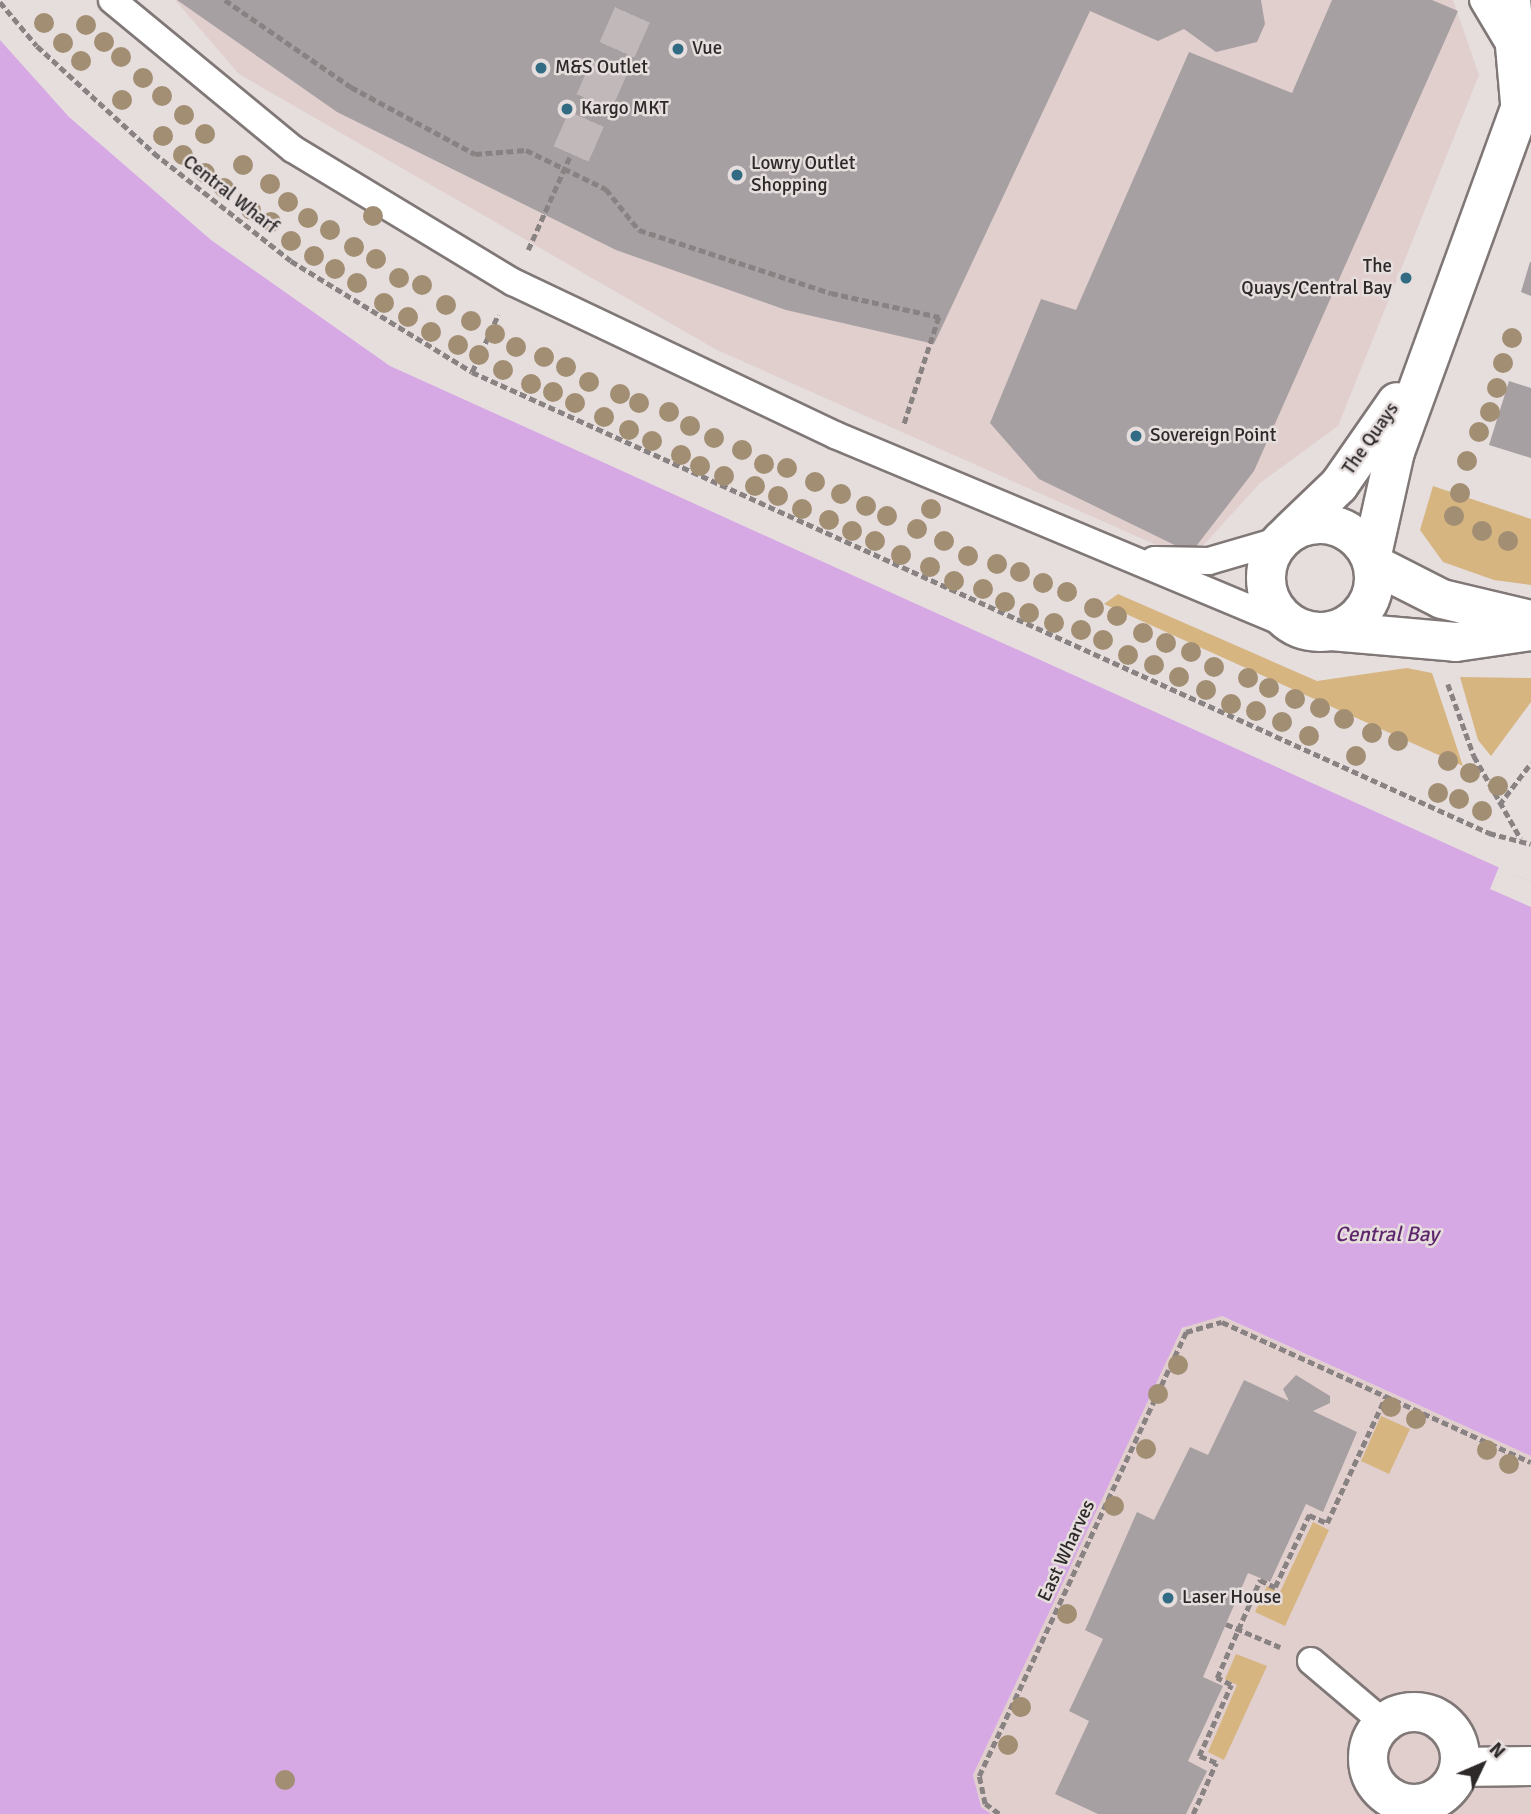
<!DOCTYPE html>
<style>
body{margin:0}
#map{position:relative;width:1531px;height:1814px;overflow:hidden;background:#e6dddd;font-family:Signika,sans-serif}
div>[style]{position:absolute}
.built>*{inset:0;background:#e1cfce}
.green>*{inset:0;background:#d6b581}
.water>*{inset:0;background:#d7a9e4}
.pier>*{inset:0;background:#e6dddd}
.building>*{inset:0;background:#a7a0a3}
.pedestrian-tunnel>*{height:38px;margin-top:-19px;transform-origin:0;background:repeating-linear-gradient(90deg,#c1b9b9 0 38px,transparent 0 57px)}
.path>*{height:4.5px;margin-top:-2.25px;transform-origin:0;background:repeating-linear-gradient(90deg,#888282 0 7px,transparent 0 10.5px)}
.roads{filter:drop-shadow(2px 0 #807777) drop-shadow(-2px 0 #807777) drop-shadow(0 2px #807777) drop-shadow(0 -2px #807777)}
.service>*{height:26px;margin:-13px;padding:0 13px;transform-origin:13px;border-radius:13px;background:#fff}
.minor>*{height:38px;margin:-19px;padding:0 19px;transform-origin:19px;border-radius:19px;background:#fff}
.minor>.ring{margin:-19px;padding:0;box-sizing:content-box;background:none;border:38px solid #fff;border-radius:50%}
.trees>*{width:20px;height:20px;margin:-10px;border-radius:50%;background:#a28e73}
.dots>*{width:19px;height:19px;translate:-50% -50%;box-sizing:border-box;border:4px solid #e6dddd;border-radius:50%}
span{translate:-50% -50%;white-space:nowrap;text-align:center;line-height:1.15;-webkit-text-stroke:5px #e6dddd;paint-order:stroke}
.poi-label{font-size:19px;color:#2d2929}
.left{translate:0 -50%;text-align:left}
.right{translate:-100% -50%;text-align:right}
.street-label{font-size:19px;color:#2d2929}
.water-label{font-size:21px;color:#5d266c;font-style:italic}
.north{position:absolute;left:1447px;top:1730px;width:70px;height:70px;-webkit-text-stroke:5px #e6dddd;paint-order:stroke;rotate:46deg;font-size:19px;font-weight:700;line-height:28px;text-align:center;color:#2d2929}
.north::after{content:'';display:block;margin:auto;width:24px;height:32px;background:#2d2929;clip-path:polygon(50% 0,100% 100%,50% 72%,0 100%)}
</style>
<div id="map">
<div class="built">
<i style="clip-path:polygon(175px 0,1453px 0,1479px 75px,1338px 426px,1260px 483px,1190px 560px,715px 349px,239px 74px)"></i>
<i style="clip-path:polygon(1221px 1316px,1531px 1456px,1531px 1814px,991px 1814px,981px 1807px,973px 1775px,1174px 1337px,1192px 1321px)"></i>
</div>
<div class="green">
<i style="clip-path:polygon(1433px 486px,1531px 519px,1531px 585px,1494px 580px,1443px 562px,1420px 530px)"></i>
<i style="clip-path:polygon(1118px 594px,1317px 681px,1407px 668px,1432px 673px,1463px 766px,1104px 604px)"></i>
<i style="clip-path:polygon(1460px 677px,1531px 678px,1531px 702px,1491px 756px,1478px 740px)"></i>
<i style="clip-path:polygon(1381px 1416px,1410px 1429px,1389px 1474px,1361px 1461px)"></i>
<i style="clip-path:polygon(1313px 1522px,1329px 1530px,1285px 1626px,1255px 1612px,1267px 1586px,1280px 1592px)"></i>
<i style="clip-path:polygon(1236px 1654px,1267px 1666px,1224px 1760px,1208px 1752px,1237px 1685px,1225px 1679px)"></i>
</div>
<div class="water">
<i style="clip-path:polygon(0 40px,69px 117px,211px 240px,390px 366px,1531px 882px,1531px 1456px,1222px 1316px,1182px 1328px,973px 1775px,981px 1807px,991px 1814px,0 1814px)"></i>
</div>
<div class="pier">
<i style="clip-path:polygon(1499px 867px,1531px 882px,1531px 907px,1490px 889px)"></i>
</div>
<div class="building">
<i style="clip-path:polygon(177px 0,1261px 0,1265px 24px,1257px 42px,1216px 52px,1184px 29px,1158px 41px,1090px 11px,934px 344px,786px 310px,616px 250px,337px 112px)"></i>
<i style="clip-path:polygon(1332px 0,1432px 0,1458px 11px,1254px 471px,1191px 553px,1039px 479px,990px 423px,1041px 299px,1076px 310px,1189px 52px,1292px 93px)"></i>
<i style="clip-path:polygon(1530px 262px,1531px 262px,1531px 296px,1521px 292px)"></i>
<i style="clip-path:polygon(1509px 381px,1531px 388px,1531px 458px,1489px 445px)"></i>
<i style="clip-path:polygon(1296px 1375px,1330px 1396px,1330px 1403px,1313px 1411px,1357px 1432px,1323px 1512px,1306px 1504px,1270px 1582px,1248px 1573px,1235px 1603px,1203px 1677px,1223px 1686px,1188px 1761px,1207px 1771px,1186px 1814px,1098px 1814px,1055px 1794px,1089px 1721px,1069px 1711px,1103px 1639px,1085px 1630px,1137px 1512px,1154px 1520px,1190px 1447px,1208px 1455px,1244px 1380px,1289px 1401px,1283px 1389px)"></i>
</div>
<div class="pedestrian-tunnel">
<i style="left:571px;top:154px;width:168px;rotate:-66.2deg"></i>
</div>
<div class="path">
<i style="left:225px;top:0;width:153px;rotate:34.6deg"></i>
<i style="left:351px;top:87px;width:141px;rotate:28.4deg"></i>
<i style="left:475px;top:154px;width:51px;rotate:-4.5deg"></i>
<i style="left:526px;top:150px;width:89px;rotate:26deg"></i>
<i style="left:606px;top:189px;width:53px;rotate:51.2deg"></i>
<i style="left:639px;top:230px;width:202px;rotate:18.2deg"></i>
<i style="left:831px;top:293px;width:111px;rotate:12.5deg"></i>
<i style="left:939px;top:317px;width:114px;rotate:108deg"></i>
<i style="left:0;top:2px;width:57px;rotate:49.9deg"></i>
<i style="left:37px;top:46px;width:159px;rotate:42.4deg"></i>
<i style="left:154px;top:153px;width:174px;rotate:38.2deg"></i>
<i style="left:291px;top:261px;width:212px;rotate:31.5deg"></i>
<i style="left:472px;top:372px;width:1117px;rotate:24.38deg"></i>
<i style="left:1489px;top:833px;width:43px;rotate:14.7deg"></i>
<i style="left:528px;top:250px;width:105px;rotate:-65.9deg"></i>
<i style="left:472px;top:372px;width:63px;rotate:-65.5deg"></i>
<i style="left:1448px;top:684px;width:77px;rotate:70.1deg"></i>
<i style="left:1474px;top:756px;width:95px;rotate:60.5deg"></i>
<i style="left:1499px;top:805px;width:53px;rotate:-52.7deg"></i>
<i style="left:1226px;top:1624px;width:59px;rotate:23.1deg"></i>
<i style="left:999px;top:1814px;width:17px;rotate:-144deg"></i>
<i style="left:985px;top:1804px;width:29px;rotate:-102deg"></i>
<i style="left:979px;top:1776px;width:490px;rotate:-65deg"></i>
<i style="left:1186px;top:1332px;width:37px;rotate:-16deg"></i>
<i style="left:1222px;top:1322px;width:339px;rotate:24.4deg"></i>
<i style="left:1193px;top:1814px;width:56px;rotate:-65.7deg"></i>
<i style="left:1216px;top:1763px;width:18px;rotate:-158deg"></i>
<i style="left:1199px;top:1756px;width:78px;rotate:-65.7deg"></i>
<i style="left:1231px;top:1685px;width:16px;rotate:-153deg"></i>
<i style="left:1217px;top:1678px;width:107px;rotate:-66.3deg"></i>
<i style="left:1260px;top:1580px;width:17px;rotate:25deg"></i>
<i style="left:1275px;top:1587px;width:80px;rotate:-64.7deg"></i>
<i style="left:1309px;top:1515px;width:20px;rotate:24deg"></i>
<i style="left:1327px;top:1523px;width:140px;rotate:-65.1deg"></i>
</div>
<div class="roads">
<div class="service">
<i style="left:112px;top:0;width:234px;rotate:39.5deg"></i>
<i style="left:293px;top:149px;width:257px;rotate:31.2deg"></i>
<i style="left:513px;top:282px;width:357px;rotate:25.4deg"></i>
<i style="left:835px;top:435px;width:503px;rotate:22.69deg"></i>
<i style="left:1483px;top:0;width:55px;rotate:59.2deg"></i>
<i style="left:1154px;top:560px;width:55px;rotate:1deg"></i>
<i style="left:1209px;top:561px;width:75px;rotate:-16.3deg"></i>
<i style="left:1311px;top:1661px;width:94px;rotate:40.3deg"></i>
</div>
<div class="minor">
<i style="left:1511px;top:0;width:103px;rotate:85deg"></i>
<i class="ring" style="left:1266px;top:524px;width:70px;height:70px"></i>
<i style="left:1290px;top:532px;width:68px;rotate:-43.8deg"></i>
<i style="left:1339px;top:485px;width:101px;rotate:-55.1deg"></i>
<i style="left:1371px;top:559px;width:110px;rotate:-77.4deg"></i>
<i style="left:1395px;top:452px;width:397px;rotate:-70deg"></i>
<i style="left:1373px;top:564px;width:77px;rotate:26.9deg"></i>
<i style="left:1442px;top:599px;width:91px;rotate:13.3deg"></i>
<i style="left:1331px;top:631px;width:125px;rotate:5deg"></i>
<i style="left:1456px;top:642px;width:76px;rotate:-8.3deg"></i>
<i class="ring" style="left:1368px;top:1712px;width:54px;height:54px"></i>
<i style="left:1460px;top:1767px;width:71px;rotate:-0.8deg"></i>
</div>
</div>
<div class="trees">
<i style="left:44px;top:23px"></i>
<i style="left:86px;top:25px"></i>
<i style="left:104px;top:42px"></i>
<i style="left:63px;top:43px"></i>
<i style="left:121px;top:57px"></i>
<i style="left:81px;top:61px"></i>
<i style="left:143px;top:78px"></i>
<i style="left:162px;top:96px"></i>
<i style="left:122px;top:100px"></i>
<i style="left:184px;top:115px"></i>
<i style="left:205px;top:134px"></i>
<i style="left:163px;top:136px"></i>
<i style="left:183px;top:155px"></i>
<i style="left:243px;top:165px"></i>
<i style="left:205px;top:173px"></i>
<i style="left:270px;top:184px"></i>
<i style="left:224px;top:188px"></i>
<i style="left:288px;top:202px"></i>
<i style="left:251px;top:210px"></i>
<i style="left:373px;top:216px"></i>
<i style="left:308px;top:218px"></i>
<i style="left:271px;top:222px"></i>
<i style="left:330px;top:230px"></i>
<i style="left:291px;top:241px"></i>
<i style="left:354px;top:247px"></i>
<i style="left:314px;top:256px"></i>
<i style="left:376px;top:259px"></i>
<i style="left:335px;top:269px"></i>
<i style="left:399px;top:278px"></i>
<i style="left:357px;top:283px"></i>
<i style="left:422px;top:285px"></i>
<i style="left:384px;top:303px"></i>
<i style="left:446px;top:305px"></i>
<i style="left:408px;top:317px"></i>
<i style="left:471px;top:321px"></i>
<i style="left:431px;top:332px"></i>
<i style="left:495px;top:334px"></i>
<i style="left:1512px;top:338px"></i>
<i style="left:458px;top:345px"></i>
<i style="left:516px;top:347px"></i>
<i style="left:479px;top:355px"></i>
<i style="left:544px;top:357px"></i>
<i style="left:1503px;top:363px"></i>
<i style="left:566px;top:367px"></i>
<i style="left:503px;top:370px"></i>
<i style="left:589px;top:382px"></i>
<i style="left:531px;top:384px"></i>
<i style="left:1497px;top:388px"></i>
<i style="left:553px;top:392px"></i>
<i style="left:620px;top:394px"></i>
<i style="left:575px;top:403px"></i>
<i style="left:639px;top:403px"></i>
<i style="left:669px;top:412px"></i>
<i style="left:1490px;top:412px"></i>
<i style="left:604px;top:417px"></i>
<i style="left:690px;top:426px"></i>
<i style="left:629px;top:430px"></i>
<i style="left:1479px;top:432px"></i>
<i style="left:714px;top:438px"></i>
<i style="left:652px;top:441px"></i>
<i style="left:742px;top:450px"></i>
<i style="left:681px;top:455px"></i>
<i style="left:1467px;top:461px"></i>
<i style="left:764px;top:464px"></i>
<i style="left:700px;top:466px"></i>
<i style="left:787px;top:468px"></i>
<i style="left:724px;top:476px"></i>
<i style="left:815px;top:482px"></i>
<i style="left:755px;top:486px"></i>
<i style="left:1460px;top:493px"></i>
<i style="left:841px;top:494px"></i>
<i style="left:778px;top:496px"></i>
<i style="left:866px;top:506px"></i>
<i style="left:802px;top:509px"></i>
<i style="left:931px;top:509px"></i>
<i style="left:887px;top:516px"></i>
<i style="left:1454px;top:516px"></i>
<i style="left:829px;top:520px"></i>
<i style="left:917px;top:529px"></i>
<i style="left:852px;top:531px"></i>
<i style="left:1482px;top:531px"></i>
<i style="left:875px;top:541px"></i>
<i style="left:944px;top:541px"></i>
<i style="left:1508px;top:541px"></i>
<i style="left:901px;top:555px"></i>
<i style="left:968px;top:556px"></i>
<i style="left:997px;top:564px"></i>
<i style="left:930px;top:567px"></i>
<i style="left:1020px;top:572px"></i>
<i style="left:954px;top:581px"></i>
<i style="left:1043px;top:583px"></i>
<i style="left:983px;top:589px"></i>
<i style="left:1067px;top:592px"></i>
<i style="left:1005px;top:602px"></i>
<i style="left:1094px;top:608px"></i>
<i style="left:1029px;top:613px"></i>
<i style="left:1117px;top:616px"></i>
<i style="left:1054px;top:623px"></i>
<i style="left:1081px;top:630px"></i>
<i style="left:1143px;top:633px"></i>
<i style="left:1103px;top:640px"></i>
<i style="left:1166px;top:643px"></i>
<i style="left:1191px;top:652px"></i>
<i style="left:1128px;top:655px"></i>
<i style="left:1154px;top:665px"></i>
<i style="left:1214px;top:667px"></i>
<i style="left:1179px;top:677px"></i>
<i style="left:1248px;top:678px"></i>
<i style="left:1269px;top:688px"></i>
<i style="left:1206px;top:690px"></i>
<i style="left:1295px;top:699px"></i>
<i style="left:1231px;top:704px"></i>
<i style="left:1320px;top:708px"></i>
<i style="left:1256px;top:711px"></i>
<i style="left:1344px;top:719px"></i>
<i style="left:1282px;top:722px"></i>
<i style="left:1372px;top:733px"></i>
<i style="left:1309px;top:736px"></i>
<i style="left:1398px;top:741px"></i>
<i style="left:1356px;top:756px"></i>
<i style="left:1448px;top:761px"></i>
<i style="left:1470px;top:773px"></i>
<i style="left:1498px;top:786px"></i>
<i style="left:1438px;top:793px"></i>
<i style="left:1459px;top:799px"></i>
<i style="left:1482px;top:811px"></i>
<i style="left:1178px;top:1365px"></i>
<i style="left:1158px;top:1394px"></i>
<i style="left:1391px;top:1407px"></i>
<i style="left:1416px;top:1419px"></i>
<i style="left:1146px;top:1449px"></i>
<i style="left:1487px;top:1450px"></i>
<i style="left:1509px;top:1464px"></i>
<i style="left:1114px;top:1506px"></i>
<i style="left:1067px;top:1614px"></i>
<i style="left:1021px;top:1707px"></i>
<i style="left:1008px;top:1745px"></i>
<i style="left:285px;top:1780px"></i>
</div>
<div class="dots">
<i style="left:678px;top:49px;background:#326c84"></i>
<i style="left:541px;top:68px;background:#326c84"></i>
<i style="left:567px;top:109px;background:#326c84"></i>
<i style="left:737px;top:175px;background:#326c84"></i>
<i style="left:1406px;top:278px;background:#326c84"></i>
<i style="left:1136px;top:436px;background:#326c84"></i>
<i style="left:1168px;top:1598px;background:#326c84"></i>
</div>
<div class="poi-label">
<span class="left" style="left:692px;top:49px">Vue</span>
<span class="left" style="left:555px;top:68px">M&amp;S Outlet</span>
<span class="left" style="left:581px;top:109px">Kargo MKT</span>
<span class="left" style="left:751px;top:175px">Lowry Outlet<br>Shopping</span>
<span class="right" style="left:1392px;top:278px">The<br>Quays/Central Bay</span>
<span class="left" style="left:1150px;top:436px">Sovereign Point</span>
<span class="left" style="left:1182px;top:1598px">Laser House</span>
</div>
<div class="street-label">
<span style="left:230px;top:195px;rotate:38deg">Central Wharf</span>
<span style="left:1371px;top:439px;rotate:-55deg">The Quays</span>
<span style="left:1067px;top:1551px;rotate:-65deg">East Wharves</span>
</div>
<div class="water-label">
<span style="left:1387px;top:1234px">Central Bay</span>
</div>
<div class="north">N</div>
</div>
